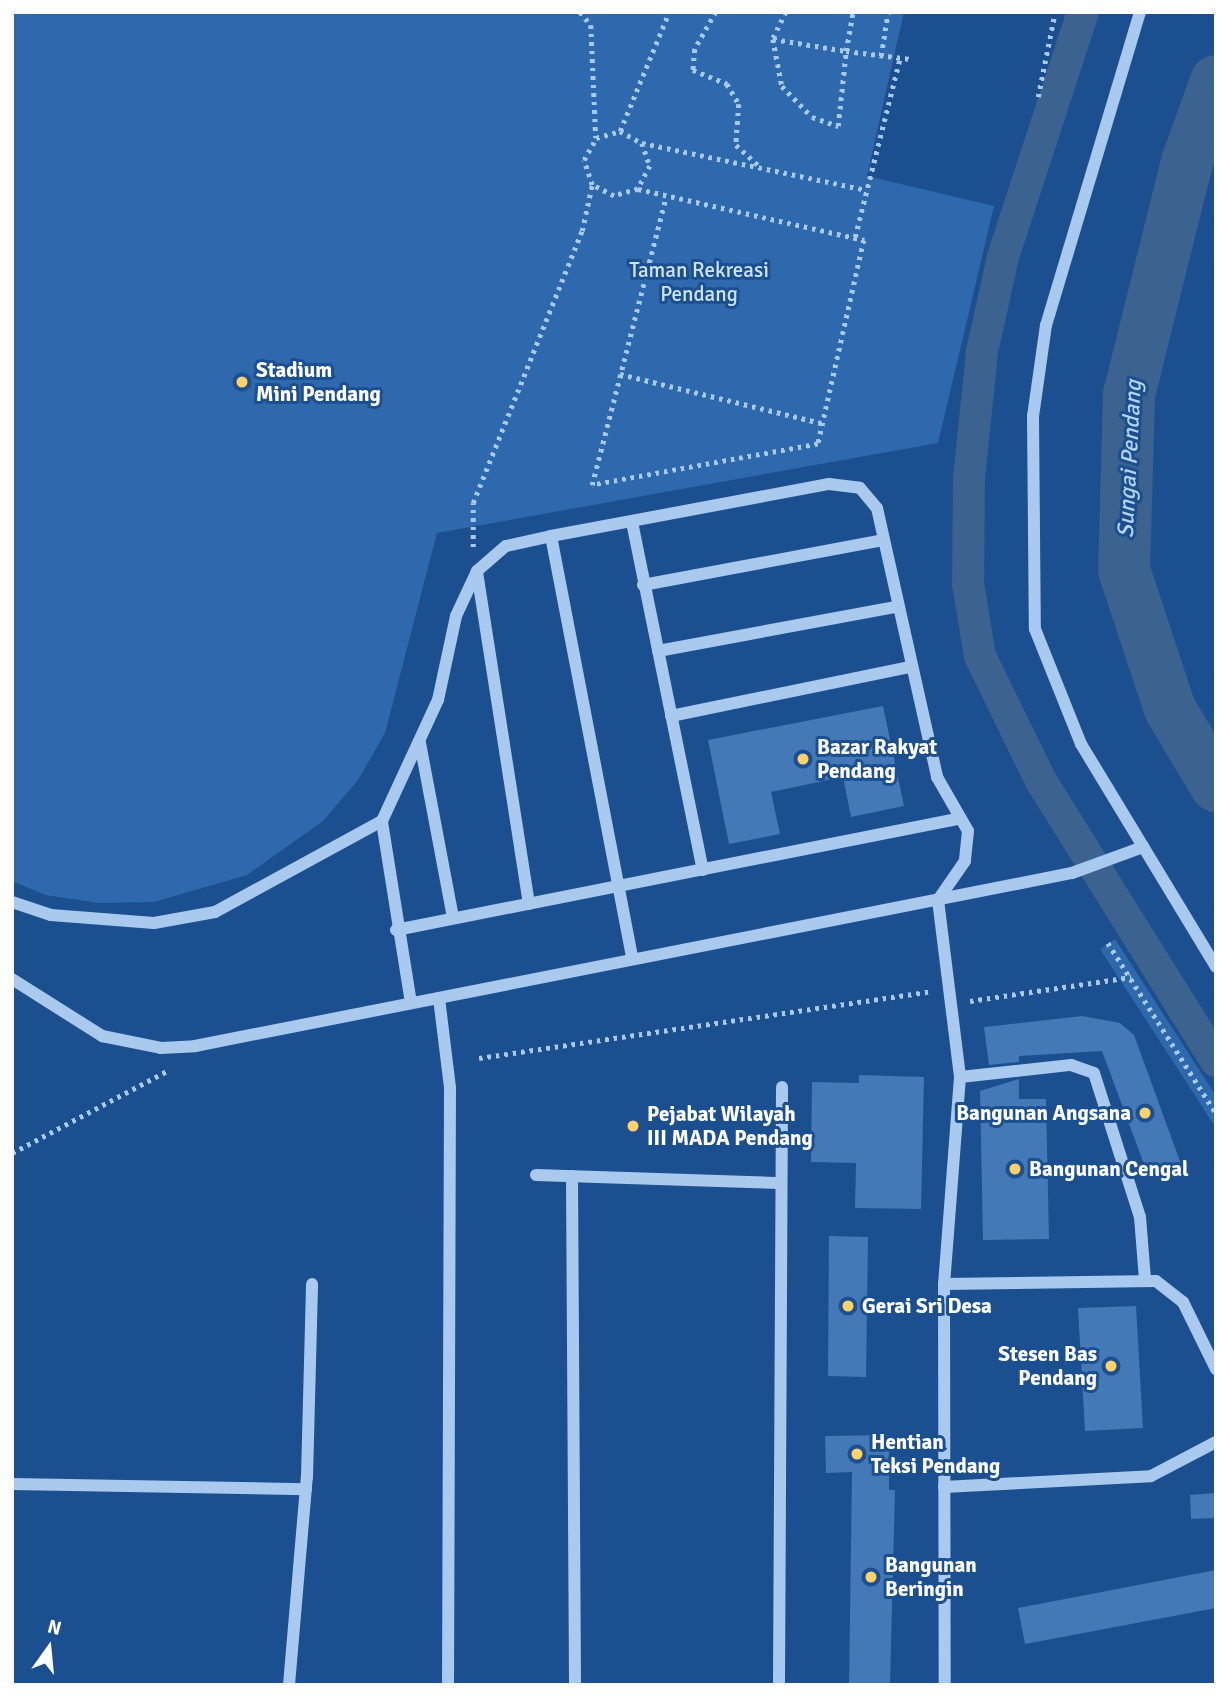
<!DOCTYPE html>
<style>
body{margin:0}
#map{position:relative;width:1228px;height:1697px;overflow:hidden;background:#1b4f8f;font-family:Signika,sans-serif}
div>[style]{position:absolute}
.green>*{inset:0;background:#2e69ad}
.canal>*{height:32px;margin:-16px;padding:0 16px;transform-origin:16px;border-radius:16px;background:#3c6290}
.river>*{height:52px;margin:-26px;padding:0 26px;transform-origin:26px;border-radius:26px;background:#3c6290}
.building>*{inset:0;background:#4478b7}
.path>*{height:4.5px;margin-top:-2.25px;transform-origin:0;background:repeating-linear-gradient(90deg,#a9c9ee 0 3.5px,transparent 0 8.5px)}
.minor>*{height:12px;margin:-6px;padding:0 6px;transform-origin:6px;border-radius:6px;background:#a9c9ee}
.dots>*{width:19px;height:19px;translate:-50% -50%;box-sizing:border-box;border:4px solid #1b4f8f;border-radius:50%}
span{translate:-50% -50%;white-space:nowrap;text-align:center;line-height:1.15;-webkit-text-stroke:6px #1b4f8f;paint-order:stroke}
.park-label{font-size:21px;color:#cfe3fa}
.poi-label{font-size:21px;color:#fff;font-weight:700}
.left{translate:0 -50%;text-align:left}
.right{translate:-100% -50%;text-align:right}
.water-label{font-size:23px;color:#b5d3f5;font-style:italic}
.frame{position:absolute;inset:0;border:14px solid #fff;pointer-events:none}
.north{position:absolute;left:14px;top:1613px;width:70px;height:70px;-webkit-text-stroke:5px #1b4f8f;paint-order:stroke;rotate:15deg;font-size:19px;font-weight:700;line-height:28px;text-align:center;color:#fff}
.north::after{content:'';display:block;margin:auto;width:24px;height:32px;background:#fff;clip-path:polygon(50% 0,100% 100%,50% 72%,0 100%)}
</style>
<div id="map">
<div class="green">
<i style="clip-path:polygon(12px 12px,904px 12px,867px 176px,994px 206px,938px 443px,437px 533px,385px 733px,358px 780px,323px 821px,247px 875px,154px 902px,99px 903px,45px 895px,12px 881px)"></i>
<i style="clip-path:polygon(1115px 939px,1216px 1096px,1216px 1128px,1100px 949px)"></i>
</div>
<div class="canal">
<i style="left:1083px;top:12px;width:258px;rotate:108.1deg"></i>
<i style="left:1003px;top:257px;width:97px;rotate:102.5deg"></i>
<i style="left:982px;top:352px;width:126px;rotate:95.9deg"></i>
<i style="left:969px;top:477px;width:106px;rotate:90.5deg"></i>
<i style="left:968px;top:583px;width:74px;rotate:80.7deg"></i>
<i style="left:980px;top:656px;width:139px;rotate:64deg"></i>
<i style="left:1041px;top:781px;width:330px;rotate:58deg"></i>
</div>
<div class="river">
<i style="left:1216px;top:81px;width:86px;rotate:109.7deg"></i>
<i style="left:1187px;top:162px;width:239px;rotate:104deg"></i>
<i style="left:1129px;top:394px;width:176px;rotate:91.6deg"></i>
<i style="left:1124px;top:570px;width:146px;rotate:71.7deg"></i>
<i style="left:1170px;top:709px;width:90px;rotate:59.1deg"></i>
</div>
<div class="building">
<i style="clip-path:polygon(883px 706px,904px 806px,851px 817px,843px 777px,771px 792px,780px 834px,729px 844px,708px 740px)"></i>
<i style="clip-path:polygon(1082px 1016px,1120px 1023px,1134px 1035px,1181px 1164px,1148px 1175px,1102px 1051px,1019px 1056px,1019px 1062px,989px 1065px,984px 1027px)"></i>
<i style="clip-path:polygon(859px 1075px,924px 1077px,921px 1209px,855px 1208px,856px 1163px,811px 1162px,812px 1082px,859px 1083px)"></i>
<i style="clip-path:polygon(1019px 1079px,1019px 1099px,1046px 1099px,1049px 1239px,983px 1240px,980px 1091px)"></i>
<i style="clip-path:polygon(829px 1236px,868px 1237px,866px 1377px,828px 1376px)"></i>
<i style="clip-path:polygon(1136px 1306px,1143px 1428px,1085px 1431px,1078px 1308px)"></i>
<i style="clip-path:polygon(889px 1435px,889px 1490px,895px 1490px,890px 1685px,849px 1685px,852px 1472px,826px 1473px,825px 1436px)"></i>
<i style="clip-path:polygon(1216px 1493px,1216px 1518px,1191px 1519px,1190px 1495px)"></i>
<i style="clip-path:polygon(1216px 1570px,1216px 1608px,1025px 1644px,1018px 1608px)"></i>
</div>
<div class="path">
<i style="left:580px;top:12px;width:17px;rotate:50deg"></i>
<i style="left:591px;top:25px;width:113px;rotate:87.5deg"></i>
<i style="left:716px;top:12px;width:43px;rotate:119.6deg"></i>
<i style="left:695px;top:49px;width:21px;rotate:95deg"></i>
<i style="left:693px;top:70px;width:37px;rotate:22deg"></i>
<i style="left:727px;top:84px;width:23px;rotate:59deg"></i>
<i style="left:739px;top:104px;width:41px;rotate:94.2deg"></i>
<i style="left:736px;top:145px;width:30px;rotate:42deg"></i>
<i style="left:786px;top:12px;width:30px;rotate:116deg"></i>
<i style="left:773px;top:39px;width:48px;rotate:79.2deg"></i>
<i style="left:782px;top:86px;width:43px;rotate:45.9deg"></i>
<i style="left:812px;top:117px;width:28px;rotate:19deg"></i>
<i style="left:838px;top:126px;width:75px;rotate:-83.9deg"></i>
<i style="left:846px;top:51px;width:65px;rotate:7deg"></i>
<i style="left:773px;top:39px;width:74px;rotate:9.3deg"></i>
<i style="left:846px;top:51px;width:40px;rotate:-80deg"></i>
<i style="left:881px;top:56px;width:45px;rotate:-81deg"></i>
<i style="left:1038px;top:97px;width:87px;rotate:-78.7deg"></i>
<i style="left:620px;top:131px;width:25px;rotate:29deg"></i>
<i style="left:642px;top:143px;width:24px;rotate:71deg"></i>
<i style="left:650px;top:166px;width:26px;rotate:118deg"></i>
<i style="left:638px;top:189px;width:25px;rotate:164deg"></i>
<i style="left:614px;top:196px;width:25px;rotate:-153deg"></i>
<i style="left:592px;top:185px;width:26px;rotate:-108deg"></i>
<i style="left:584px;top:160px;width:25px;rotate:-61deg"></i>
<i style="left:596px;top:138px;width:25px;rotate:-16deg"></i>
<i style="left:620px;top:131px;width:129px;rotate:-67.6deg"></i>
<i style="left:642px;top:143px;width:229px;rotate:11.8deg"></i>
<i style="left:638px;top:189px;width:232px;rotate:12.7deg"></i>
<i style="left:864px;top:240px;width:209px;rotate:102.7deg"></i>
<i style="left:818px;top:444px;width:230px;rotate:169.7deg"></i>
<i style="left:592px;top:485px;width:297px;rotate:-75.6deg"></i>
<i style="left:855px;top:237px;width:185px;rotate:-75.9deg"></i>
<i style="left:620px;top:374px;width:207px;rotate:13.7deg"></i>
<i style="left:473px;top:547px;width:44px;rotate:-90deg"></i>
<i style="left:473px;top:503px;width:293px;rotate:-68.2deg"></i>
<i style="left:582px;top:231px;width:47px;rotate:-77.7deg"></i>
<i style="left:1108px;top:943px;width:201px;rotate:57.6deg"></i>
<i style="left:970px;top:1001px;width:163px;rotate:-8.5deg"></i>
<i style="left:479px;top:1058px;width:454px;rotate:-8.4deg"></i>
<i style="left:12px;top:1153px;width:178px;rotate:-27.9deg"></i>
</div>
<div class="minor">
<i style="left:1140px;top:12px;width:327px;rotate:106.7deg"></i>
<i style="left:1046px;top:325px;width:92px;rotate:98.1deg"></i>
<i style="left:1033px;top:416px;width:213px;rotate:89.5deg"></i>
<i style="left:1035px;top:629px;width:124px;rotate:68.2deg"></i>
<i style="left:1081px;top:744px;width:261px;rotate:58.8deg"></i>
<i style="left:632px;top:522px;width:355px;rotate:78.5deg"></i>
<i style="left:551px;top:536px;width:430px;rotate:79.1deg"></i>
<i style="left:477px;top:572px;width:336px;rotate:81.1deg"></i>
<i style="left:643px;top:585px;width:244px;rotate:-10.6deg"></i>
<i style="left:658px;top:651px;width:242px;rotate:-10.5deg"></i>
<i style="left:671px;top:716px;width:243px;rotate:-11.6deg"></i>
<i style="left:420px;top:743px;width:178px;rotate:79.3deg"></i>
<i style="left:12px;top:902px;width:41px;rotate:18.4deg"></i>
<i style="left:51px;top:915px;width:103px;rotate:4.4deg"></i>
<i style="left:154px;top:923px;width:62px;rotate:-10.2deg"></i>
<i style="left:215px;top:912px;width:190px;rotate:-28.6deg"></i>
<i style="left:396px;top:930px;width:572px;rotate:-11.19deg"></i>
<i style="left:12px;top:979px;width:107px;rotate:32.3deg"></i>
<i style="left:102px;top:1036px;width:60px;rotate:11.5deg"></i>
<i style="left:161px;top:1048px;width:34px;rotate:-3deg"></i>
<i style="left:195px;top:1046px;width:894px;rotate:-11.16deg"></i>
<i style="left:1072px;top:873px;width:76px;rotate:-20.1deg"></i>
<i style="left:439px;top:998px;width:91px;rotate:83deg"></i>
<i style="left:450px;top:1088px;width:597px;rotate:90.19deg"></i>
<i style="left:411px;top:1003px;width:184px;rotate:-99.1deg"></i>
<i style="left:382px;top:821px;width:133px;rotate:-65.2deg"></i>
<i style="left:438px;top:700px;width:86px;rotate:-77.9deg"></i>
<i style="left:456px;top:616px;width:50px;rotate:-65deg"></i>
<i style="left:477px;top:571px;width:38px;rotate:-41deg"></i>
<i style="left:506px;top:546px;width:46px;rotate:-12.5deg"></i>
<i style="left:551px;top:536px;width:283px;rotate:-10.6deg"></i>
<i style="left:829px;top:484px;width:31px;rotate:7deg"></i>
<i style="left:860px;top:488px;width:26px;rotate:50deg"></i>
<i style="left:877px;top:508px;width:276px;rotate:77.4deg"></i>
<i style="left:937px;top:777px;width:62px;rotate:60.1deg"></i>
<i style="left:968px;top:831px;width:30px;rotate:96deg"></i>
<i style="left:965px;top:861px;width:47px;rotate:124.7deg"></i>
<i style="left:938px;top:900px;width:178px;rotate:82.9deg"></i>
<i style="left:960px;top:1077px;width:208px;rotate:94.4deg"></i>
<i style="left:944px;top:1284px;width:401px;rotate:89.9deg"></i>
<i style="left:960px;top:1077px;width:112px;rotate:-6.2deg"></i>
<i style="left:1071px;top:1065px;width:24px;rotate:19deg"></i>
<i style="left:1094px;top:1073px;width:151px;rotate:72.3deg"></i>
<i style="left:1140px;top:1217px;width:62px;rotate:85.4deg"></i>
<i style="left:536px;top:1175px;width:245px;rotate:1.9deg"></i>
<i style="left:572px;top:1176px;width:509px;rotate:89.66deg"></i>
<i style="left:944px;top:1284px;width:212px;rotate:-0.8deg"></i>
<i style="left:1156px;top:1281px;width:34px;rotate:38deg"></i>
<i style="left:1183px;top:1302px;width:75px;rotate:63.8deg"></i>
<i style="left:12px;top:1484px;width:294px;rotate:1deg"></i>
<i style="left:944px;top:1487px;width:207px;rotate:-3deg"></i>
<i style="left:1151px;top:1476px;width:73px;rotate:-27.6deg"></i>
<i style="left:289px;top:1685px;width:209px;rotate:-85.1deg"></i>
<i style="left:307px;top:1477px;width:193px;rotate:-88.5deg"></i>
<i style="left:779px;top:1685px;width:598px;rotate:-89.71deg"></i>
</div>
<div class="dots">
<i style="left:242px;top:382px;background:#ffd166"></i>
<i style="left:803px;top:759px;background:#ffd166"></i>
<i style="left:1145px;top:1113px;background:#ffd166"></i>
<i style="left:633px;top:1126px;background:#ffd166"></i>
<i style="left:1015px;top:1169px;background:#ffd166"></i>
<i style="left:848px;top:1306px;background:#ffd166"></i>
<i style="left:1111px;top:1366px;background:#ffd166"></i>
<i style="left:857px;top:1454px;background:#ffd166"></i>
<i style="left:871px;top:1577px;background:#ffd166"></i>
</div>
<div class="park-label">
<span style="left:699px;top:282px">Taman Rekreasi<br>Pendang</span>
</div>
<div class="poi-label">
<span class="left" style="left:256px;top:382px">Stadium<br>Mini Pendang</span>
<span class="left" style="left:817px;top:759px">Bazar Rakyat<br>Pendang</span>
<span class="right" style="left:1131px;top:1113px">Bangunan Angsana</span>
<span class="left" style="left:647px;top:1126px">Pejabat Wilayah<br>III MADA Pendang</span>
<span class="left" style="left:1029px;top:1169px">Bangunan Cengal</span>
<span class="left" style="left:862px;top:1306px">Gerai Sri Desa</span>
<span class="right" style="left:1097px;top:1366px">Stesen Bas<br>Pendang</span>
<span class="left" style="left:871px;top:1454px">Hentian<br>Teksi Pendang</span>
<span class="left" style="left:885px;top:1577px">Bangunan<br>Beringin</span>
</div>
<div class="water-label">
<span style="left:1130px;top:459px;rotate:-87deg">Sungai Pendang</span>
</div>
<div class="frame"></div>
<div class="north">N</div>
</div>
